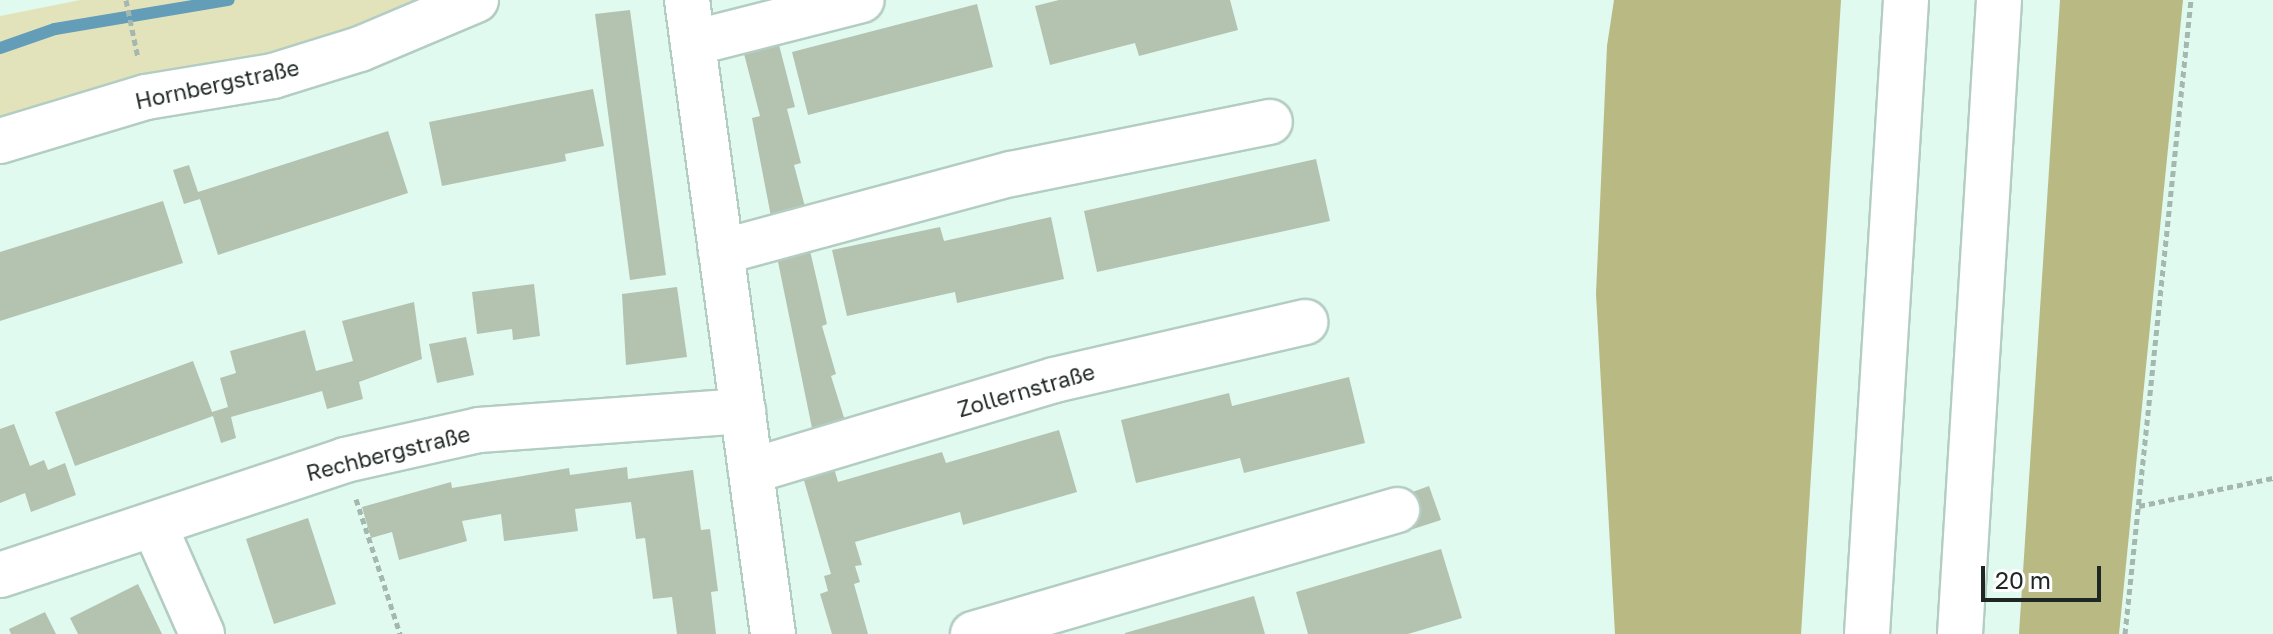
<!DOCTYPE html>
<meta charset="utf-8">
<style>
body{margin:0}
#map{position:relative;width:2273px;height:634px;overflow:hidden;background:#e1faf0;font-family:"Golos Text",sans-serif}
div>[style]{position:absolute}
.green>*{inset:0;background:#e2e3bb}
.forest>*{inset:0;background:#b8b983}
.stream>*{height:12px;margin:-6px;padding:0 6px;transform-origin:6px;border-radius:6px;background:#639db8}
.building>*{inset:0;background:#b4c2b0}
.path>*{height:5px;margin-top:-2.5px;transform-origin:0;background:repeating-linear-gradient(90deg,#a4b8b0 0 6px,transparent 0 10px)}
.roads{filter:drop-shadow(2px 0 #b4cdc3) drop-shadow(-2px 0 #b4cdc3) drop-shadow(0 2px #b4cdc3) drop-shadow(0 -2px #b4cdc3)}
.minor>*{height:44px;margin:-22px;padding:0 22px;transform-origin:22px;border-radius:22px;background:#fff}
.highway>*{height:44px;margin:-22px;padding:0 22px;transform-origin:22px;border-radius:22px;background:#fff}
span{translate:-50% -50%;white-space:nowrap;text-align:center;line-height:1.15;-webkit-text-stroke:6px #fff;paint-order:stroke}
.street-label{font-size:22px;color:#1e2724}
.scale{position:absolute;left:1981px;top:566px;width:120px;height:36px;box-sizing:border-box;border:4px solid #1e2724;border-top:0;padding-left:10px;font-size:24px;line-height:28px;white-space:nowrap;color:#1e2724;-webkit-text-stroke:6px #fff;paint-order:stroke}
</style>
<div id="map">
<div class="green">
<i style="clip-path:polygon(80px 0,440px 0,309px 49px,185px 77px,61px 97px,0 122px,0 16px)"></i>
</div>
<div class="forest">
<i style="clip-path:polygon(1614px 0,1841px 0,1801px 634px,1615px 634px,1596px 294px,1607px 46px)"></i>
<i style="clip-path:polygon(2060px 0,2183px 0,2119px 634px,2019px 634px)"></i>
</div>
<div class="stream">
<i style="left:0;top:48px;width:58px;rotate:-19.1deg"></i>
<i style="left:55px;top:29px;width:176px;rotate:-9.5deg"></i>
</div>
<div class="building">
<i style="clip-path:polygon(1059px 0,1230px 0,1238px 30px,1139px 56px,1135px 43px,1050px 65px,1035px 6px)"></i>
<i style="clip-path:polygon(977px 4px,993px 67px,808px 115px,792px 52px)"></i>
<i style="clip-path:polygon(630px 10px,666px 275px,630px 280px,595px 14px)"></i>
<i style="clip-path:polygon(777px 37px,795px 107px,787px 109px,801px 163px,794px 165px,808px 218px,773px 227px,752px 118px,760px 116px,742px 46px)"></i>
<i style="clip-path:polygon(593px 89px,604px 146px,565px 154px,566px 161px,442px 186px,429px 122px)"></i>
<i style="clip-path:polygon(388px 131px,408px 193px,218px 255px,200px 199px,184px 204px,173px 170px,189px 165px,198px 192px)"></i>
<i style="clip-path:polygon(1316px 159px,1330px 221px,1097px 272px,1084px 211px)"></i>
<i style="clip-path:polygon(163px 201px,183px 263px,0 321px,0 252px)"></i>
<i style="clip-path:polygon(1051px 217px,1064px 279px,957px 303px,955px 292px,847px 316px,832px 250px,940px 227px,944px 241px)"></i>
<i style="clip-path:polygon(808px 242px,827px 324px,822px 326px,836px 374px,831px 376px,846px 424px,813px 433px,776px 252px)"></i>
<i style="clip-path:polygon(534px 284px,540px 336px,513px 340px,512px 329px,477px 334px,472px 292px)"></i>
<i style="clip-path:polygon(677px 287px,687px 357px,626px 365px,622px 294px)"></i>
<i style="clip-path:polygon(414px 302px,422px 359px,359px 382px,363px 399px,327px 409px,322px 391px,231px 417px,236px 438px,221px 443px,213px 416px,75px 466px,55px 412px,193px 361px,212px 412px,228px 407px,220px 378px,236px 373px,230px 351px,305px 330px,316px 371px,353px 361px,342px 321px)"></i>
<i style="clip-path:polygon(466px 337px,474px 375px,437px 383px,429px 344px)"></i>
<i style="clip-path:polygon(1349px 377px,1365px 443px,1244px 473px,1240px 458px,1136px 483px,1121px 420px,1229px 393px,1232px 406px)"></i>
<i style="clip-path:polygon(14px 424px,30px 466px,44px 460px,48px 470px,65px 463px,76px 495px,31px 512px,25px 493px,0 503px,0 429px)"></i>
<i style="clip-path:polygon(1059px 430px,1077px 492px,963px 525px,960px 512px,855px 542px,862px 565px,855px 566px,860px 582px,854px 584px,868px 634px,832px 634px,820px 594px,828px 591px,824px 576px,831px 574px,803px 477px,834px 468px,838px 482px,942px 452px,946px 463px)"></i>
<i style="clip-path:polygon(627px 467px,628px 479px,693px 470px,701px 530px,710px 529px,718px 591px,711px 592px,716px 634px,677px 634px,672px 597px,653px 599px,645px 538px,636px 539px,631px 502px,575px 509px,578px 531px,504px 541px,501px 514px,462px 521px,467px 541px,399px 560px,392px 532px,371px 538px,362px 507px,451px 482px,452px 488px,569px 468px,570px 475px)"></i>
<i style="clip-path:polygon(1429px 486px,1441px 520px,1407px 531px,1396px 498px)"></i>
<i style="clip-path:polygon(308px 518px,336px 604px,274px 624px,246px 539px)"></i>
<i style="clip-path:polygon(1441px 549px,1462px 618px,1408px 634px,1308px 634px,1296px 592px)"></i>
<i style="clip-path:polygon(138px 584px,162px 634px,78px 634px,70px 618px)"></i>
<i style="clip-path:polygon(1254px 596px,1265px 634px,1125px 634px,1125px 633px)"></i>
<i style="clip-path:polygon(45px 612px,56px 634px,11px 634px,9px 629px)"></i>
</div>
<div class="path">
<i style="left:126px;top:0;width:59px;rotate:78.3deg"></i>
<i style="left:356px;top:499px;width:142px;rotate:71.9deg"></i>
<i style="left:2139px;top:506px;width:137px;rotate:-11.8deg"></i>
<i style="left:2125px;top:634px;width:637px;rotate:-84.06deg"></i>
</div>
<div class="roads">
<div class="minor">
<i style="left:687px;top:0;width:640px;rotate:82.28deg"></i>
<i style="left:693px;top:43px;width:174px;rotate:-14.3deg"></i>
<i style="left:0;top:141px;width:152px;rotate:-16.8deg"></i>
<i style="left:146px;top:97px;width:129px;rotate:-9.4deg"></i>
<i style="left:273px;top:76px;width:91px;rotate:-17.2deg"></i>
<i style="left:360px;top:49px;width:126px;rotate:-22.9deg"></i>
<i style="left:721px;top:252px;width:300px;rotate:-15.1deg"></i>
<i style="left:1011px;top:174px;width:264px;rotate:-11.4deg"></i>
<i style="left:751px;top:471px;width:316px;rotate:-16.7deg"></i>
<i style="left:1054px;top:380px;width:258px;rotate:-13deg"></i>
<i style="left:154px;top:525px;width:119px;rotate:66.2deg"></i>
<i style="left:0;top:575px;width:364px;rotate:-18.4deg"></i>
<i style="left:345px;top:460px;width:137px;rotate:-12.6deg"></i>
<i style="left:479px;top:430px;width:265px;rotate:-4.1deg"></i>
<i style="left:973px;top:634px;width:442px;rotate:-16.3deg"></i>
</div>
<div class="highway">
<i style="left:1867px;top:634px;width:635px;rotate:-86.48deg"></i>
<i style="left:1960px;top:634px;width:635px;rotate:-86.48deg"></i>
</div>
</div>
<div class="street-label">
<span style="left:217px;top:84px;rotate:-12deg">Hornbergstraße</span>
<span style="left:1026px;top:390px;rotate:-16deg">Zollernstraße</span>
<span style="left:388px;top:453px;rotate:-14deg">Rechbergstraße</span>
</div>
<div class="scale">20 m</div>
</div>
